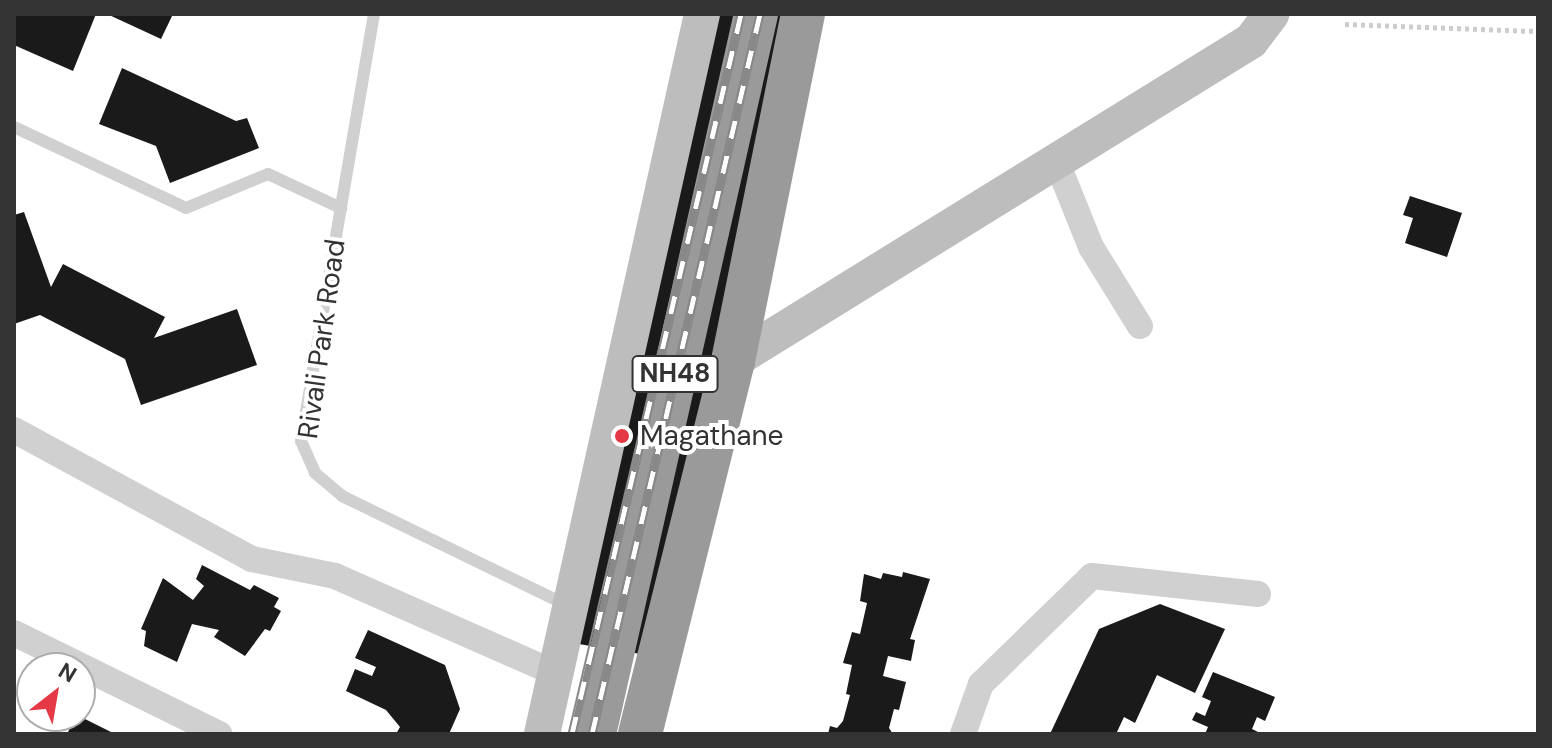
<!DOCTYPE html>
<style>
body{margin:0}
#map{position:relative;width:1552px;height:748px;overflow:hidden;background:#fff;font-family:"DM Sans",sans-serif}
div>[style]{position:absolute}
.building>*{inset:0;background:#1a1a1a}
.path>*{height:5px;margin-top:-2.5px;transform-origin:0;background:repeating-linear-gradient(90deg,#cdcdcd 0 4px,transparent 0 8px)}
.lane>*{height:12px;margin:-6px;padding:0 6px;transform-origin:6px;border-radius:6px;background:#d0d0d0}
.street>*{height:26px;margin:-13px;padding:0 13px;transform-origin:13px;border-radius:13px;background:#d0d0d0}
.secondary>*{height:36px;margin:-18px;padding:0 18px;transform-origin:18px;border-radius:18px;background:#bdbdbd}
.highway>*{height:44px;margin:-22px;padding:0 22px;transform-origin:22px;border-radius:22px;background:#9a9a9a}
.rail>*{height:9px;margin-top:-4.5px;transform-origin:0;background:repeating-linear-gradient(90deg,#fff 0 18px,#888 0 36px);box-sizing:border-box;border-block:2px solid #888}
.dots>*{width:22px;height:22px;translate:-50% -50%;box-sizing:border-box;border:4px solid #fff;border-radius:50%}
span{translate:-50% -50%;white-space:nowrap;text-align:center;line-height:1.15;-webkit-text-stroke:8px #fff;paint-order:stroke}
.shield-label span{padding:2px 6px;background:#fff;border:2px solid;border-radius:6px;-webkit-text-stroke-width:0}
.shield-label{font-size:26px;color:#333;font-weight:700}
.street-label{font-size:28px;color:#333}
.poi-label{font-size:28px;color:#333}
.left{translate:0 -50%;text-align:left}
.frame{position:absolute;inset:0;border:16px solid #333;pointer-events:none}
.north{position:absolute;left:16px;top:652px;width:80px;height:80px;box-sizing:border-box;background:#fff;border:2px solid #adadad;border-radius:50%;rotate:31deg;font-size:22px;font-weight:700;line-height:32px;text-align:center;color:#333}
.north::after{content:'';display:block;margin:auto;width:28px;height:36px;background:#e63946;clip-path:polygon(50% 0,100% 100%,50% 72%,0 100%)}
</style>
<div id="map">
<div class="building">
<i style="clip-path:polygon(14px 14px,96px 14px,73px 71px,14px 45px)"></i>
<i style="clip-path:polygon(107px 14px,173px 14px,161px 39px)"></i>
<i style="clip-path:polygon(707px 14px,795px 14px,653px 656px,566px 642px)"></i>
<i style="clip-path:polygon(122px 68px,236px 121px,247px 118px,259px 148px,170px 183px,156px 146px,99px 124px)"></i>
<i style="clip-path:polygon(1410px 196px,1462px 213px,1447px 257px,1405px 243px,1413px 218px,1403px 215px)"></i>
<i style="clip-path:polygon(24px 212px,51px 287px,63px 264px,165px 317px,154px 338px,237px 309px,257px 365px,141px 405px,125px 359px,40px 315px,14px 324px,14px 215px)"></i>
<i style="clip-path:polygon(202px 565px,250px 590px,254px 585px,279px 598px,274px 607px,281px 611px,270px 631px,265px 629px,245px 656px,214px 637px,219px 630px,192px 624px,177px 662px,144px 646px,146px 631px,141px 629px,163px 578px,193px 600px,204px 586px,196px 579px)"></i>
<i style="clip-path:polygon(903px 572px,930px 579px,910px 639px,915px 640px,911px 661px,888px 656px,883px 676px,906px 682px,899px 710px,894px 709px,889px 728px,893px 734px,828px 734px,830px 726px,837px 728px,843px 721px,850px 695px,846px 694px,852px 665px,843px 663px,852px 632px,860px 634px,867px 603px,860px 601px,864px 574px,881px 579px,883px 573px,902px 577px)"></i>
<i style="clip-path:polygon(1160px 604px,1225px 629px,1195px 693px,1157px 675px,1135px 723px,1124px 717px,1116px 734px,1050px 734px,1099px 629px)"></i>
<i style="clip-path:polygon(368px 630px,445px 665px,460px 709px,449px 734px,396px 734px,400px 727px,386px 710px,346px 691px,355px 669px,372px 676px,376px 667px,355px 658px)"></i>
<i style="clip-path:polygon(1213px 672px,1275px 697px,1265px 721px,1257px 717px,1252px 729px,1262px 734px,1205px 734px,1208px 727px,1192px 720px,1196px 712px,1205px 716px,1211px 701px,1202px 697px)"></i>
<i style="clip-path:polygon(76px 716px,79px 716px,115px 734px,67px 734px)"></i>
</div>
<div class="path">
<i style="left:1345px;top:24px;width:193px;rotate:2.1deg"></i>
</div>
<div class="lane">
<i style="left:374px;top:14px;width:433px;rotate:99.7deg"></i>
<i style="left:301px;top:441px;width:35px;rotate:66deg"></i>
<i style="left:315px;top:473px;width:35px;rotate:40deg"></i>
<i style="left:342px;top:496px;width:249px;rotate:25.9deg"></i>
<i style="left:14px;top:127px;width:190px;rotate:25.2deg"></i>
<i style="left:186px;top:208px;width:89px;rotate:-22.5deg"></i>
<i style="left:268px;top:174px;width:81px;rotate:25deg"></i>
</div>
<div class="street">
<i style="left:1056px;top:160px;width:94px;rotate:68.1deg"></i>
<i style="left:1091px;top:247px;width:93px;rotate:58.2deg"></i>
<i style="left:14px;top:430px;width:271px;rotate:28.5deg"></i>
<i style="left:252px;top:559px;width:85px;rotate:11.6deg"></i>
<i style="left:335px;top:576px;width:240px;rotate:23.8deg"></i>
<i style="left:14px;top:633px;width:229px;rotate:26.2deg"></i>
<i style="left:963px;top:734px;width:53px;rotate:-70.2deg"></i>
<i style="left:981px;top:684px;width:155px;rotate:-44.2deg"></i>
<i style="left:1092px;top:576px;width:167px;rotate:6.2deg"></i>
</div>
<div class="secondary">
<i style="left:733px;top:361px;width:609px;rotate:-31.71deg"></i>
<i style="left:1251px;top:41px;width:34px;rotate:-53deg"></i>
<i style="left:542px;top:734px;width:738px;rotate:-77.47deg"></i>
</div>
<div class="highway">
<i style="left:594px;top:734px;width:738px;rotate:-77.32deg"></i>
<i style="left:640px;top:734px;width:384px;rotate:-76deg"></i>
<i style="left:733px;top:361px;width:354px;rotate:-78.6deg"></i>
</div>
<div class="rail">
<i style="left:572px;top:734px;width:740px;rotate:-76.79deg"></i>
<i style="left:592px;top:734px;width:739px;rotate:-76.87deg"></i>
</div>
<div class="dots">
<i style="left:622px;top:436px;background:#e63946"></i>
</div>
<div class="shield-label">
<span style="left:675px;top:374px">NH48</span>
</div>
<div class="street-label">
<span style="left:322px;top:339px;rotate:-82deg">Rivali Park Road</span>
</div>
<div class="poi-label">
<span class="left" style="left:640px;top:436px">Magathane</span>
</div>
<div class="frame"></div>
<div class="north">N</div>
</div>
